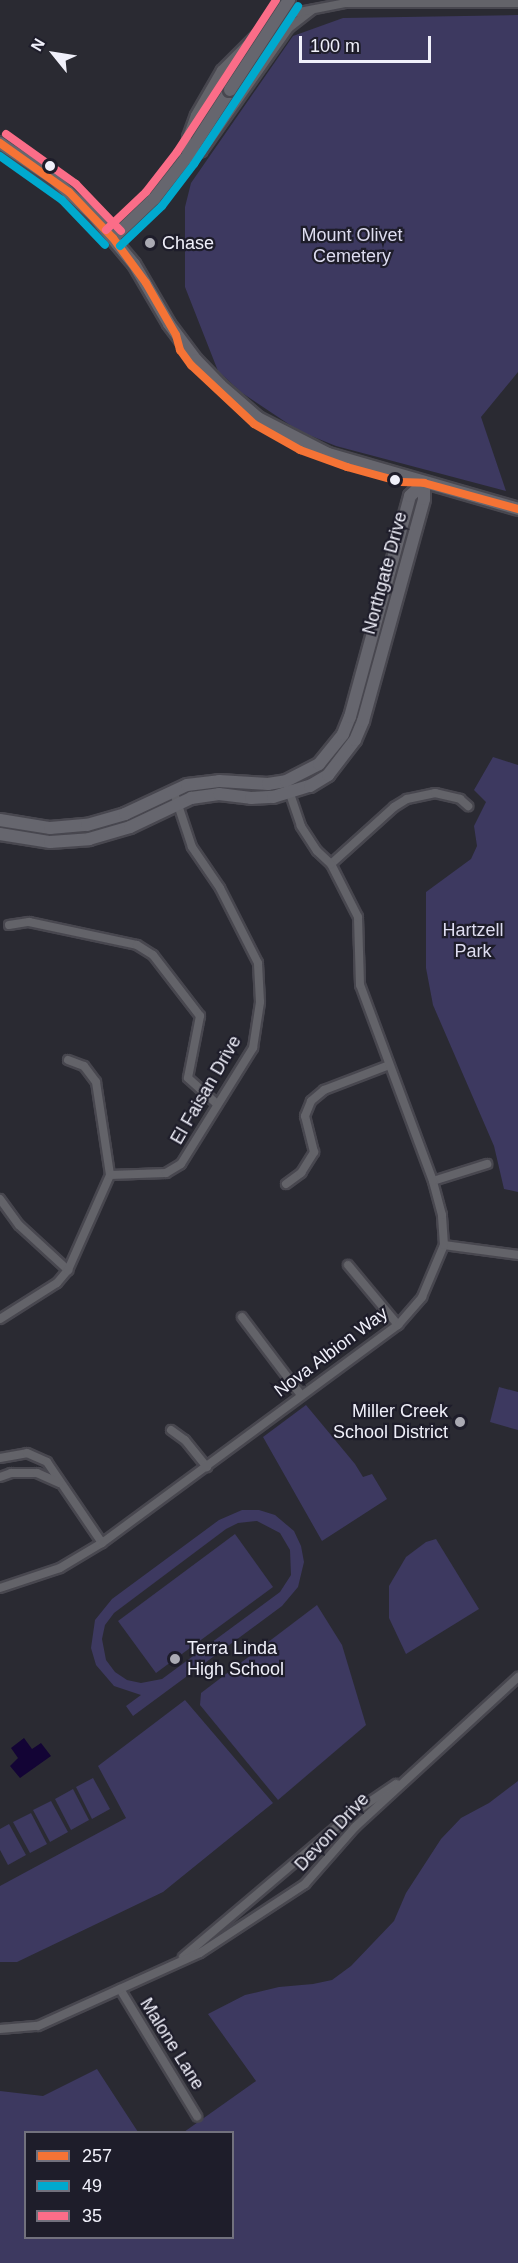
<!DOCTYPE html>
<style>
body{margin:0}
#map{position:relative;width:518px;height:2263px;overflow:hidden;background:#2a2a32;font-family:Helvetica,sans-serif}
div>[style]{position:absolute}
.green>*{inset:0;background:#3d3960}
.water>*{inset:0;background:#130435}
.roads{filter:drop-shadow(2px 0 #48474f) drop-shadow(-2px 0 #48474f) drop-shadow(0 2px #48474f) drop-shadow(0 -2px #48474f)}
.street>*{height:8px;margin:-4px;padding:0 4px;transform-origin:4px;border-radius:4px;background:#636369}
.secondary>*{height:12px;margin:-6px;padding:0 6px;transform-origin:6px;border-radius:6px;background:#66666e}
.bridges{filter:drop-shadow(2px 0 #48474f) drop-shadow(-2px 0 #48474f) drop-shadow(0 2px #48474f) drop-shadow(0 -2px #48474f)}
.secondary-bridge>*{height:12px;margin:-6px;padding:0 6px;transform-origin:6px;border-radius:6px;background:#66666e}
.bus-1>*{height:8px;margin:-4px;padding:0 4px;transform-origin:4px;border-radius:4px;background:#f57335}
.bus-2>*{height:8px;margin:-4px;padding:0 4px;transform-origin:4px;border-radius:4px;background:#00a9ce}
.bus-3>*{height:8px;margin:-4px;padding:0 4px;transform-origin:4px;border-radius:4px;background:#fb6d88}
.dots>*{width:16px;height:16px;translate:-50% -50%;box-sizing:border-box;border:3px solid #1e1d2a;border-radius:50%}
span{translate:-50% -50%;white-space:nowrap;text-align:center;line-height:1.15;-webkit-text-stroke:4.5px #1e1d2a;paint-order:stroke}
.park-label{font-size:18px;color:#deddf0}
.poi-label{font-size:18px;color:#f0f0fa}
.left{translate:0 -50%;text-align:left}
.right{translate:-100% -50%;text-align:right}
.street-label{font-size:18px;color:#f0f0fa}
.legend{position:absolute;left:24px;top:2131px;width:210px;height:108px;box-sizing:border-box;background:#1e1d2a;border:2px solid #72717d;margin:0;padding:8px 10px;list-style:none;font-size:18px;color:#f0f0fa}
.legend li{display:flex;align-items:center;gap:12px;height:30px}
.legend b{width:30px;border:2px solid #72717d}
.north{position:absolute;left:24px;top:24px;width:60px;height:60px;-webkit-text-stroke:4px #1e1d2a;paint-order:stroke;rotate:300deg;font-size:16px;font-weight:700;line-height:24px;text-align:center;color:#f0f0fa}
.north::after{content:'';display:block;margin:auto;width:21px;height:27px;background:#f0f0fa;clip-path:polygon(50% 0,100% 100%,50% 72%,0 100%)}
.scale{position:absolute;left:299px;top:36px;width:132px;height:27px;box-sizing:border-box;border:3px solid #f0f0fa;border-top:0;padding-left:8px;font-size:18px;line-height:21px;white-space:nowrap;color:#f0f0fa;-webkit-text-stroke:4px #1e1d2a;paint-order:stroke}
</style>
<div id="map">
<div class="green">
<i style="clip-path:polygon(518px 15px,518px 372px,481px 417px,506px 491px,336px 446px,299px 431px,242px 393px,218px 371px,185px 287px,185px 207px,191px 183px,293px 36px,343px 18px)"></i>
<i style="clip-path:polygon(493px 757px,518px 765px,518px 1192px,504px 1189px,494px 1146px,433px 1005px,426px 968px,426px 892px,471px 859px,477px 846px,474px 826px,486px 802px,474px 790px)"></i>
<i style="clip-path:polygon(499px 1387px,518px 1392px,518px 1430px,490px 1422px)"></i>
<i style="clip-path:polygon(306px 1405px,355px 1464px,363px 1477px,372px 1474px,387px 1499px,322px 1541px,263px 1437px)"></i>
<i style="clip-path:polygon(evenodd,242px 1510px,259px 1510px,275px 1515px,294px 1531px,301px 1546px,304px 1562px,298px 1587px,282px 1606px,133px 1716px,126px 1706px,141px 1695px,114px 1686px,96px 1665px,91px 1648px,95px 1620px,112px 1599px,219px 1520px,242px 1510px,257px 1521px,280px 1533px,290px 1550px,291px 1575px,280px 1592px,162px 1679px,141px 1683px,127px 1680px,115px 1672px,106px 1660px,102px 1639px,105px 1625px,114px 1613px,226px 1529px,238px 1523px,257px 1521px)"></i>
<i style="clip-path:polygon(235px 1534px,273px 1587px,156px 1673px,118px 1621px)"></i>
<i style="clip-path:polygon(436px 1539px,479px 1609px,406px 1654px,389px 1618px,389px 1586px,406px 1557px,426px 1542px)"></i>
<i style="clip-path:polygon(317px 1605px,342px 1645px,366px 1725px,278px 1800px,200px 1705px,201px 1693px)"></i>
<i style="clip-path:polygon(185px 1700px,273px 1803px,163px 1892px,17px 1962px,0 1962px,0 1886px,126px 1818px,98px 1766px)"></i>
<i style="clip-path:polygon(93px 1778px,110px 1809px,92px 1819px,76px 1787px)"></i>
<i style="clip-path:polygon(518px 1781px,518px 2263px,0 2263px,0 2091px,43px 2096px,97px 2069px,138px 2132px,26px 2132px,26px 2238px,232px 2238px,232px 2132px,184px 2132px,256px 2081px,208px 2014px,245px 1995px,279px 1987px,313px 1984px,332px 1980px,351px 1966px,394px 1921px,406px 1893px,441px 1839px,461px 1818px,489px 1803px)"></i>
<i style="clip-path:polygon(73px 1789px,89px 1820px,71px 1830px,55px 1799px)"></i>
<i style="clip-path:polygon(51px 1801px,68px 1832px,50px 1842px,33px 1810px)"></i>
<i style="clip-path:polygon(31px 1813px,47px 1844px,30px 1853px,13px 1822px)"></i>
<i style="clip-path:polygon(9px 1824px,26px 1855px,8px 1865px,0 1850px,0 1829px)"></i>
</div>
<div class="water">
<i style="clip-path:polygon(24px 1738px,32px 1749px,41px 1743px,51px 1756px,20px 1778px,10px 1766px,18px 1758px,11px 1748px)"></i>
</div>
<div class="roads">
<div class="street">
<i style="left:312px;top:10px;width:29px;rotate:142deg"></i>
<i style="left:289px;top:28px;width:151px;rotate:125.1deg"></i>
<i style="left:202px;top:152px;width:17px;rotate:159deg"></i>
<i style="left:186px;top:158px;width:21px;rotate:-87deg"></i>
<i style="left:187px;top:137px;width:23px;rotate:-70deg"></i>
<i style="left:195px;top:115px;width:52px;rotate:-60deg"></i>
<i style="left:221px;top:70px;width:58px;rotate:-45deg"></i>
<i style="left:262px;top:29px;width:26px;rotate:-32deg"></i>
<i style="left:284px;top:15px;width:62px;rotate:-11.1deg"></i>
<i style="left:345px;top:3px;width:173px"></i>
<i style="left:331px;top:864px;width:85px;rotate:-42.1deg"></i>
<i style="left:394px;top:807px;width:15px;rotate:-32deg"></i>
<i style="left:407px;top:799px;width:29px;rotate:-12deg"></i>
<i style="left:435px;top:793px;width:26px;rotate:13deg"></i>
<i style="left:460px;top:799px;width:11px;rotate:41deg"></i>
<i style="left:9px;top:925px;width:20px;rotate:-9deg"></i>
<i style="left:29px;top:922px;width:110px;rotate:12deg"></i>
<i style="left:137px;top:945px;width:19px;rotate:32deg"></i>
<i style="left:153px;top:955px;width:77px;rotate:52.4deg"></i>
<i style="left:200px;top:1016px;width:63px;rotate:101deg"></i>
<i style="left:188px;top:1078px;width:39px;rotate:42deg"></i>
<i style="left:68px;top:1060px;width:17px;rotate:21deg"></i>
<i style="left:84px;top:1066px;width:20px;rotate:53deg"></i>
<i style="left:96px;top:1082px;width:94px;rotate:81.4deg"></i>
<i style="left:433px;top:1181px;width:57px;rotate:-17.5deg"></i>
<i style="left:286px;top:1184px;width:19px;rotate:-36deg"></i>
<i style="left:301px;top:1173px;width:25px;rotate:-58deg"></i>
<i style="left:314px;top:1152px;width:37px;rotate:-104deg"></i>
<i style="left:305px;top:1116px;width:16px;rotate:-68deg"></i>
<i style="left:311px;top:1101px;width:17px;rotate:-40deg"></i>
<i style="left:324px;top:1090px;width:70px;rotate:-21deg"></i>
<i style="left:0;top:1199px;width:32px;rotate:54deg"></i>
<i style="left:19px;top:1225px;width:67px;rotate:42.6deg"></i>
<i style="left:444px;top:1245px;width:75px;rotate:7.7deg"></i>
<i style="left:348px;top:1265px;width:78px;rotate:50.2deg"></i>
<i style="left:242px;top:1317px;width:98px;rotate:52.9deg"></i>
<i style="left:0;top:1319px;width:67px;rotate:-32.3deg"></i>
<i style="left:57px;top:1283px;width:17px;rotate:-50deg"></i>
<i style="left:68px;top:1270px;width:104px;rotate:-66.1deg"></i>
<i style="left:110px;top:1175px;width:56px;rotate:-2deg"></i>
<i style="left:166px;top:1173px;width:17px;rotate:-31deg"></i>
<i style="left:181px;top:1164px;width:137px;rotate:-58.2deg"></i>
<i style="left:253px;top:1048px;width:47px;rotate:-81.3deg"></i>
<i style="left:260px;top:1002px;width:39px;rotate:-93deg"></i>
<i style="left:258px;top:963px;width:84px;rotate:-116.9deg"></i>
<i style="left:220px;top:888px;width:50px;rotate:-124.3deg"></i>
<i style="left:192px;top:847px;width:60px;rotate:-108.4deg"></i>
<i style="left:171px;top:1430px;width:17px;rotate:36deg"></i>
<i style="left:185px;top:1440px;width:35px;rotate:51deg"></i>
<i style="left:0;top:1458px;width:27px;rotate:-10deg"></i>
<i style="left:27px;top:1453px;width:22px;rotate:24deg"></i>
<i style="left:47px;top:1462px;width:98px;rotate:55.8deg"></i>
<i style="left:0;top:1477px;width:12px;rotate:-20deg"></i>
<i style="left:11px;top:1473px;width:26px"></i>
<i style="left:37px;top:1473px;width:24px;rotate:24deg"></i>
<i style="left:0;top:1588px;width:63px;rotate:-18.4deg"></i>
<i style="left:60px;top:1568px;width:49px;rotate:-30.8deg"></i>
<i style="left:102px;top:1543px;width:368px;rotate:-36.4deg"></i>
<i style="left:398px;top:1325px;width:37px;rotate:-49deg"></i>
<i style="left:422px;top:1297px;width:56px;rotate:-67.1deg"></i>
<i style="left:444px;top:1245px;width:30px;rotate:-94deg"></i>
<i style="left:442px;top:1215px;width:35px;rotate:-105deg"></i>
<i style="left:433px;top:1181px;width:209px;rotate:-110.4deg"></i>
<i style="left:360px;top:985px;width:68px;rotate:-91.7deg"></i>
<i style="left:358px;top:917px;width:59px;rotate:-117deg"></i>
<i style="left:331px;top:864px;width:19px;rotate:-137deg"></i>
<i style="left:317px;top:851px;width:30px;rotate:-123deg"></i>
<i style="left:301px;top:826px;width:40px;rotate:-108.9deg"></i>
<i style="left:183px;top:1957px;width:223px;rotate:-40.3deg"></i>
<i style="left:353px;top:1813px;width:52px;rotate:-34deg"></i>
<i style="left:120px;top:1989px;width:149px;rotate:58.8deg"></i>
<i style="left:0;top:2029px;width:38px;rotate:-5deg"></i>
<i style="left:38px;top:2026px;width:178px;rotate:-24.3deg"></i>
<i style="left:200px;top:1953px;width:126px;rotate:-33.3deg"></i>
<i style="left:305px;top:1884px;width:76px;rotate:-48.7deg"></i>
<i style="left:355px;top:1827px;width:222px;rotate:-42.6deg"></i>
</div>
<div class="secondary">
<i style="left:0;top:143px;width:66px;rotate:33.9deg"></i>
<i style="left:55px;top:180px;width:50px;rotate:42.6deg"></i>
<i style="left:92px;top:214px;width:65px;rotate:50deg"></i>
<i style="left:134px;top:264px;width:69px;rotate:59.7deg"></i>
<i style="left:169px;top:324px;width:45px;rotate:53.1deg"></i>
<i style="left:196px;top:360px;width:35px;rotate:46deg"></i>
<i style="left:220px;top:385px;width:50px;rotate:41deg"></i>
<i style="left:258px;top:418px;width:79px;rotate:27.2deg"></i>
<i style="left:328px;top:454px;width:198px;rotate:16.1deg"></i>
<i style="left:113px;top:238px;width:57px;rotate:-43.6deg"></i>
<i style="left:154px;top:199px;width:52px;rotate:-52deg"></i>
<i style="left:186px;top:158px;width:81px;rotate:-57.1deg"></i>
<i style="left:0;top:820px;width:51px;rotate:9.1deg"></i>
<i style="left:50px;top:828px;width:37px;rotate:-5deg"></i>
<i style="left:87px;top:825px;width:40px;rotate:-16deg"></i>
<i style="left:125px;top:814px;width:68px;rotate:-25.1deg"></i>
<i style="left:187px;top:785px;width:32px;rotate:-7deg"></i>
<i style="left:219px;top:781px;width:49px;rotate:3.5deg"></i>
<i style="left:268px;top:784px;width:18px;rotate:-9deg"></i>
<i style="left:286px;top:781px;width:37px;rotate:-27deg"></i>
<i style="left:319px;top:764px;width:38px;rotate:-51deg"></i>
<i style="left:343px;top:734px;width:18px;rotate:-68deg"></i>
<i style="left:350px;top:717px;width:229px;rotate:-74.8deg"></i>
<i style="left:410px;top:496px;width:19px;rotate:-43deg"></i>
<i style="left:0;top:834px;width:51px;rotate:9.1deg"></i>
<i style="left:50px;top:842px;width:39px;rotate:-4deg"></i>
<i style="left:89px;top:839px;width:43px;rotate:-16.3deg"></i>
<i style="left:130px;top:827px;width:68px;rotate:-25.4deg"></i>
<i style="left:191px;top:798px;width:28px;rotate:-8deg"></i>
<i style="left:219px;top:794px;width:32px;rotate:7deg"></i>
<i style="left:251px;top:798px;width:22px;rotate:-3deg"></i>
<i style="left:273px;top:797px;width:39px;rotate:-17deg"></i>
<i style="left:310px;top:786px;width:21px;rotate:-31deg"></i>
<i style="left:328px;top:775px;width:44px;rotate:-52.4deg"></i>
<i style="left:355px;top:740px;width:21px;rotate:-67deg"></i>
<i style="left:363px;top:721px;width:230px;rotate:-74.6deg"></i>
<i style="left:424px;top:499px;width:16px;rotate:-90deg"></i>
</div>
</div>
<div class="bridges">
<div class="secondary-bridge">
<i style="left:230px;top:90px;width:108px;rotate:-56.8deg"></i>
</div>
</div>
<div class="bus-1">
<i style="left:0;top:143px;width:85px;rotate:35.4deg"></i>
<i style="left:69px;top:192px;width:64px;rotate:46.3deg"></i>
<i style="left:113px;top:238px;width:56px;rotate:53.7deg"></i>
<i style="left:146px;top:283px;width:60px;rotate:60deg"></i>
<i style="left:176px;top:335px;width:16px;rotate:75deg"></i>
<i style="left:180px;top:350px;width:19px;rotate:54deg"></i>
<i style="left:191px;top:365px;width:86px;rotate:43.1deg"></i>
<i style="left:254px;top:424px;width:53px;rotate:29.5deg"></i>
<i style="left:300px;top:450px;width:50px;rotate:19.9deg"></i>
<i style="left:347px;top:467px;width:56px;rotate:15.5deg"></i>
<i style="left:401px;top:482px;width:23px;rotate:2deg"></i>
<i style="left:424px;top:483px;width:98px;rotate:15.5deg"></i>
</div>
<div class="bus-2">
<i style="left:0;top:156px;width:76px;rotate:35.4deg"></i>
<i style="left:62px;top:200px;width:62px;rotate:46.3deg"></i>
<i style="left:120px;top:246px;width:58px;rotate:-43.6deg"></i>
<i style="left:162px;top:206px;width:53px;rotate:-52.7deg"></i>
<i style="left:194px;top:164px;width:189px;rotate:-56.6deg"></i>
</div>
<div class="bus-3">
<i style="left:6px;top:134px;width:86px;rotate:35.5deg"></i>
<i style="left:76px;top:184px;width:65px;rotate:46.2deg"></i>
<i style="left:106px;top:230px;width:55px;rotate:-43.5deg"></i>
<i style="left:146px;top:192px;width:51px;rotate:-52.2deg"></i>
<i style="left:177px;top:152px;width:181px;rotate:-56.9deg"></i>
</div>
<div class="dots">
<i style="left:50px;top:166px;background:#f0f0fa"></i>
<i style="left:150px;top:243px;background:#ababb4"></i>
<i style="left:395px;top:480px;background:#f0f0fa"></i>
<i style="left:460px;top:1422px;background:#ababb4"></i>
<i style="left:175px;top:1659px;background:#ababb4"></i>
</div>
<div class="park-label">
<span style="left:352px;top:246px">Mount Olivet<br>Cemetery</span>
<span style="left:473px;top:941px">Hartzell<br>Park</span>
</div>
<div class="poi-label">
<span class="left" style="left:162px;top:243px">Chase</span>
<span class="right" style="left:448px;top:1422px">Miller Creek<br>School District</span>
<span class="left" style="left:187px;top:1659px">Terra Linda<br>High School</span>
</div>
<div class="street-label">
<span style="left:385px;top:573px;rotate:-75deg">Northgate Drive</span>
<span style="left:206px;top:1090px;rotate:-60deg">El Faisan Drive</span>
<span style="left:331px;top:1352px;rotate:-37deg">Nova Albion Way</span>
<span style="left:332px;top:1832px;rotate:-47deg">Devon Drive</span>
<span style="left:172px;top:2044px;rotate:58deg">Malone Lane</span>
</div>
<ul class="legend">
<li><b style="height:8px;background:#f57335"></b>257</li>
<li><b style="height:8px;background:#00a9ce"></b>49</li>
<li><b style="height:8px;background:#fb6d88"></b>35</li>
</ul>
<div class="north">N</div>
<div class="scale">100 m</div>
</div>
